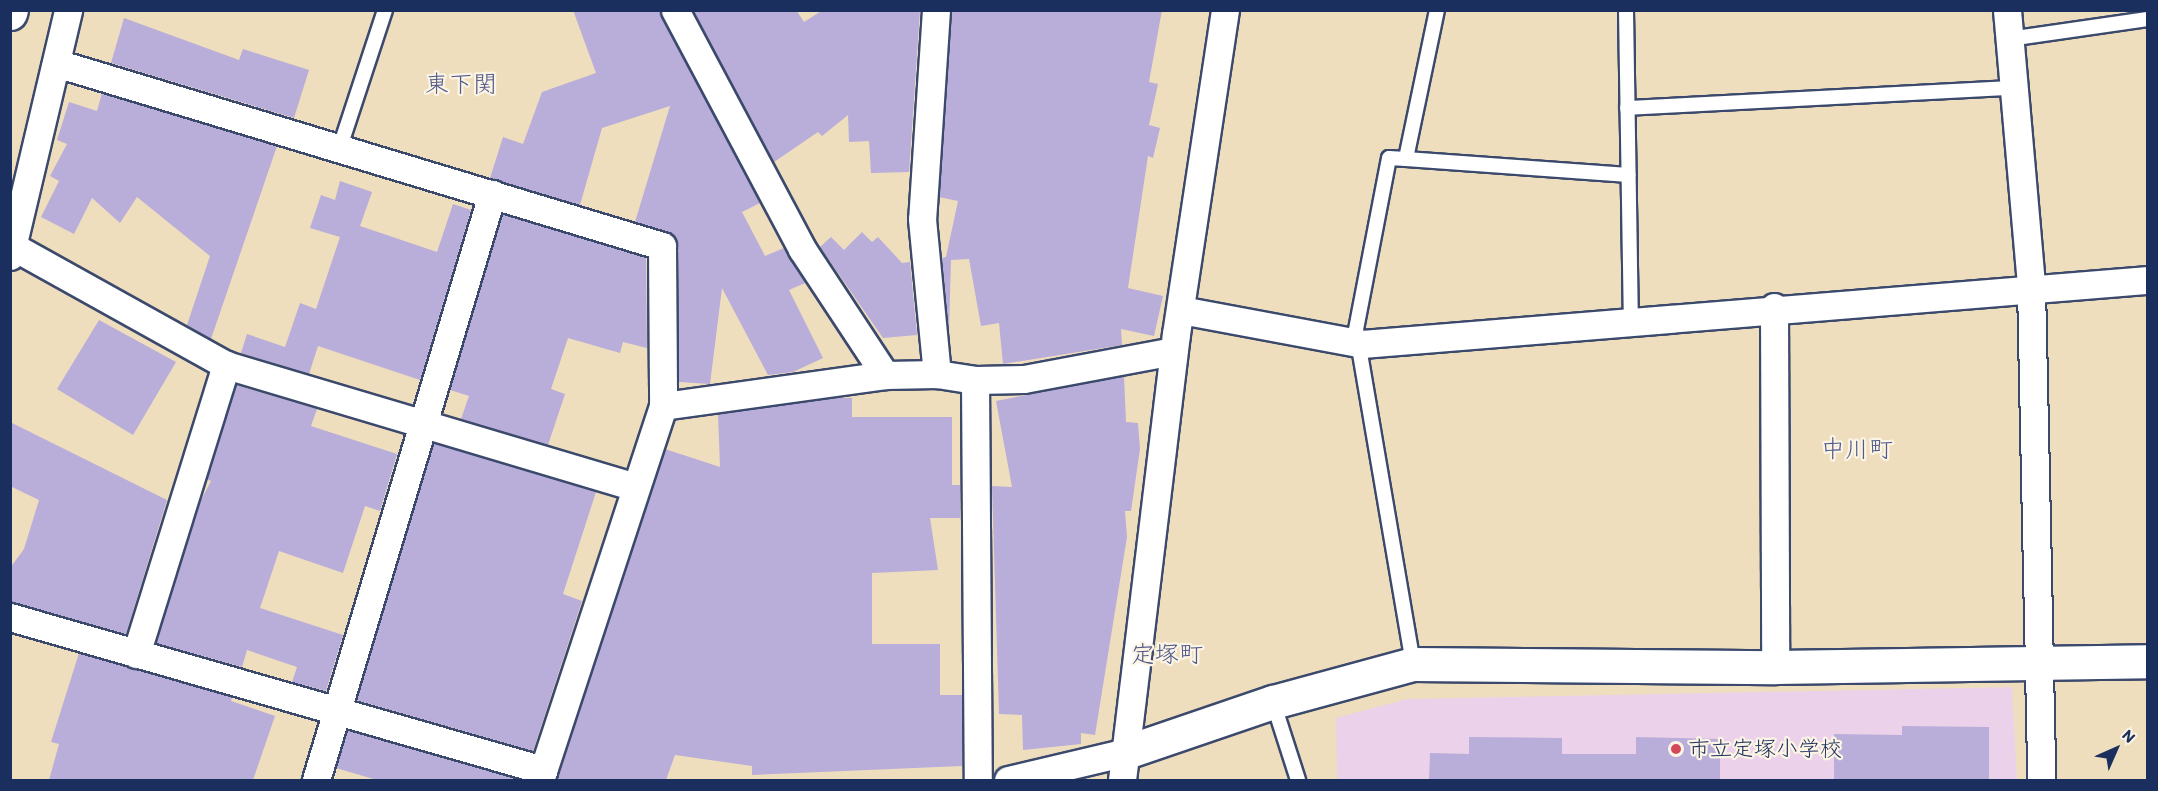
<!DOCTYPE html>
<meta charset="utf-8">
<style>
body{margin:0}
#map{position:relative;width:2158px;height:791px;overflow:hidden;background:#efdebd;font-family:Itim,"Klee One",sans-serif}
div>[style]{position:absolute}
.built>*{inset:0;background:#ecd1ea}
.building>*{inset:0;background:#b9add9}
.roads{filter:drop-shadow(2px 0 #3b496c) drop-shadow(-2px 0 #3b496c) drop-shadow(0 2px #3b496c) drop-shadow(0 -2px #3b496c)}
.lane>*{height:14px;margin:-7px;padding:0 7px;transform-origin:7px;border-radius:7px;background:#fff}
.street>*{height:27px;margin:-13.5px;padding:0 13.5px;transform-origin:13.5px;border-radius:13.5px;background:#fff}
.secondary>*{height:33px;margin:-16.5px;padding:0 16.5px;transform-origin:16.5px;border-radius:16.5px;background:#fff}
.primary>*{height:33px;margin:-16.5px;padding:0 16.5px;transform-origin:16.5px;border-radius:16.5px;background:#fff}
.dots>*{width:16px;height:16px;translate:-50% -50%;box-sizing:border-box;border:3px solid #fcf5e5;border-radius:50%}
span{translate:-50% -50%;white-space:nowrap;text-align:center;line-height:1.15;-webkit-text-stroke:4.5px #fcf5e5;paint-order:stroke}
.poi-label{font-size:22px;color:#1b2f5e}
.left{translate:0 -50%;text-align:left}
.neighbourhood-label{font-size:24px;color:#525b89}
.frame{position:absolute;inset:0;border:12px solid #1b2f5e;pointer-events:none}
.north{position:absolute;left:2086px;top:719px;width:60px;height:60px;-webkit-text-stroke:4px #fcf5e5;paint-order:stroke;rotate:45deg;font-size:16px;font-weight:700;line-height:24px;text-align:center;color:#1b2f5e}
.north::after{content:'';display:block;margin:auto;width:21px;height:27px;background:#1b2f5e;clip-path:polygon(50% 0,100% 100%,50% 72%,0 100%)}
</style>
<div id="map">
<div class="built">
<i style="clip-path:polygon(2012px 687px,2017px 780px,1337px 780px,1336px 718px,1407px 699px)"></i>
</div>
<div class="building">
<i style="clip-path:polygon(573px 10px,659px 10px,760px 203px,742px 212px,765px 256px,784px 248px,805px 283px,789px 290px,823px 358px,793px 372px,768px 375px,722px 288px,710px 384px,679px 382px,678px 245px,667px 231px,635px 222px,670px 106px,602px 128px,580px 205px,490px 178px,503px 137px,523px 144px,542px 92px,596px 73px)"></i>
<i style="clip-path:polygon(693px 10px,796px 10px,804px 22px,823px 10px,920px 10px,909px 172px,871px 173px,869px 141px,849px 142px,848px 115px,822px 136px,818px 132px,774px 162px)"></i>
<i style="clip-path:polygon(952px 10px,1162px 10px,1149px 82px,1158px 84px,1149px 125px,1160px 128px,1153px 158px,1148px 156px,1128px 288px,1163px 296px,1154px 336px,1121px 329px,1122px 345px,1003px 364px,999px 323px,981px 326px,969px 259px,951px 260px,949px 330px,942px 258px,946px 257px,958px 201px,939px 197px)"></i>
<i style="clip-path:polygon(124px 18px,239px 60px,243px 49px,309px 70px,294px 118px,111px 63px)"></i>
<i style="clip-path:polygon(102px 93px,277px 146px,211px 339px,187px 325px,210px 256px,137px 197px,120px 223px,92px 198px,74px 234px,41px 217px,59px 181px,50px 176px,67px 144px,57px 140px,69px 102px,97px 111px)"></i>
<i style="clip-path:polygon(340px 181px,372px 192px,360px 226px,437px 252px,453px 204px,471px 210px,420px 380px,318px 346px,309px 374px,241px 353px,247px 334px,285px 347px,300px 303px,316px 309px,340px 237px,310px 228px,321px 195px,335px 200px)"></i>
<i style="clip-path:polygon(502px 214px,646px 258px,647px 348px,623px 342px,620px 353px,568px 338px,551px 389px,565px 394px,548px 445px,461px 419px,469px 396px,450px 390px)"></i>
<i style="clip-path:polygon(862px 232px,872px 242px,878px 237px,902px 263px,910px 262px,917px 335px,883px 338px,820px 247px,831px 237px,844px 250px)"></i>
<i style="clip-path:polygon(99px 320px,176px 362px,133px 435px,57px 389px)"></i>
<i style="clip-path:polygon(1124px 376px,1126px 422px,1138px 423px,1140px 449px,1131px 511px,1125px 511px,1127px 537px,1095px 735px,1081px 733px,1081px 744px,1023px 750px,1022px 715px,999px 714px,992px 486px,1012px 487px,996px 401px)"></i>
<i style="clip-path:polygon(236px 385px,317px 409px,311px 426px,397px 454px,380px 511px,365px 506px,343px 573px,279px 551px,260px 608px,343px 635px,326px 691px,292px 682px,297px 667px,247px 650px,242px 667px,156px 643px,199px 504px,211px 481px,207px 479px)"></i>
<i style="clip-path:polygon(837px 398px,852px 398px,852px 417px,952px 417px,952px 485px,960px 485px,960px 518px,930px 518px,938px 570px,872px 573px,872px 644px,940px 644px,940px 695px,962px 695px,962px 766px,752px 775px,752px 766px,675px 755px,666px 780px,556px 780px,665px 449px,720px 467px,718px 414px)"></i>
<i style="clip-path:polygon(10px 422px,167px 500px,126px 634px,10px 602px,10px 568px,24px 549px,39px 500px,10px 486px)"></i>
<i style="clip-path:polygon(434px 443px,596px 492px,563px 594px,582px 601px,533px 751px,356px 700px)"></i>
<i style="clip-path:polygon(79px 653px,232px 697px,231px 701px,275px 716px,253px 780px,49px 780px,59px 744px,51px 742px)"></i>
<i style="clip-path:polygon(1902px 726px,1989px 727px,1989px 780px,1834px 780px,1834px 734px,1902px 735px)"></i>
<i style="clip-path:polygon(347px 730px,522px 780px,377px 780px,336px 768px)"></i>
<i style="clip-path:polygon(1469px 737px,1562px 738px,1562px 754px,1636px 754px,1636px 737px,1720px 739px,1720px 780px,1429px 780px,1430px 753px,1469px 754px)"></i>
</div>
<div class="roads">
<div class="lane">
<i style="left:1437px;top:10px;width:152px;rotate:101.8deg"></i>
<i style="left:1406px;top:159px;width:223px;rotate:4.1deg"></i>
<i style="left:1626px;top:10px;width:309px;rotate:89.1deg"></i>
<i style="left:2009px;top:39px;width:140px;rotate:-8.2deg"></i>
<i style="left:1627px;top:108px;width:387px;rotate:-3deg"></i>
<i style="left:340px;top:147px;width:144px;rotate:-71.8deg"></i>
<i style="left:1406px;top:159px;width:17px;rotate:-177deg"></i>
<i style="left:1389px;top:158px;width:175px;rotate:100.9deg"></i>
<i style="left:1356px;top:330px;width:339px;rotate:80.3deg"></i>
<i style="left:1273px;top:702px;width:82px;rotate:72.2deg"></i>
</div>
<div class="street">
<i style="left:675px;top:10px;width:271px;rotate:62deg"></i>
<i style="left:802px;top:249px;width:151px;rotate:56.6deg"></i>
<i style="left:936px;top:10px;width:209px;rotate:93.8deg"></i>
<i style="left:922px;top:219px;width:156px;rotate:84.5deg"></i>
<i style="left:2007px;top:10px;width:277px;rotate:85deg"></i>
<i style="left:2031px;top:286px;width:494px;rotate:88.8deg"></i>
<i style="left:56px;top:63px;width:633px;rotate:16.8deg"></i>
<i style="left:662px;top:246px;width:160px;rotate:89.6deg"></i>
<i style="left:663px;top:406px;width:394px;rotate:108.2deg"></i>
<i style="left:14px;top:247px;width:243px;rotate:29.1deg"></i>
<i style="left:226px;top:365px;width:426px;rotate:16.6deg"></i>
<i style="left:10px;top:256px;width:253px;rotate:-76.7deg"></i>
<i style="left:1774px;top:307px;width:360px;rotate:89.8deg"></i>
<i style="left:1181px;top:310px;width:184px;rotate:10.6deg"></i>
<i style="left:1362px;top:344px;width:789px;rotate:-4.66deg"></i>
<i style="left:975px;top:380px;width:49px;rotate:-1.2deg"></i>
<i style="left:1024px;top:379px;width:152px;rotate:-10.6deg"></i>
<i style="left:663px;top:406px;width:224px;rotate:-7.9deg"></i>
<i style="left:885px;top:375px;width:52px;rotate:-1.1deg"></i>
<i style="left:937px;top:374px;width:38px;rotate:9deg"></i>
<i style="left:975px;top:380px;width:400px;rotate:89.6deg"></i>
<i style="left:10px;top:617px;width:555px;rotate:16.02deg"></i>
<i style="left:136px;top:654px;width:303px;rotate:-72.7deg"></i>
<i style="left:316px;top:780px;width:612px;rotate:-73.28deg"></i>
<i style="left:1008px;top:780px;width:121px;rotate:-13.3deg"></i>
<i style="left:1122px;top:780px;width:449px;rotate:-83.1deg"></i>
<i style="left:1176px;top:334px;width:328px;rotate:-81.4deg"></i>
</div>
<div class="secondary">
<i style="left:1126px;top:752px;width:155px;rotate:-18.8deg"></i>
<i style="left:1273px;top:702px;width:145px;rotate:-15.2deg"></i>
<i style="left:1413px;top:664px;width:362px;rotate:0.5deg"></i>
<i style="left:1775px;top:667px;width:373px;rotate:-0.9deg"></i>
</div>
<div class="primary">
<i style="left:10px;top:13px;width:3px;rotate:-72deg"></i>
</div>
</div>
<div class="dots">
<i style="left:1676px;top:749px;background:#d1495b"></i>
</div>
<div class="poi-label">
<span class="left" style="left:1688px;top:749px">市立定塚小学校</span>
</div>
<div class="neighbourhood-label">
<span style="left:461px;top:84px">東下関</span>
<span style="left:1857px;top:449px">中川町</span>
<span style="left:1167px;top:654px">定塚町</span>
</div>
<div class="frame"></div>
<div class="north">N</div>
</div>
